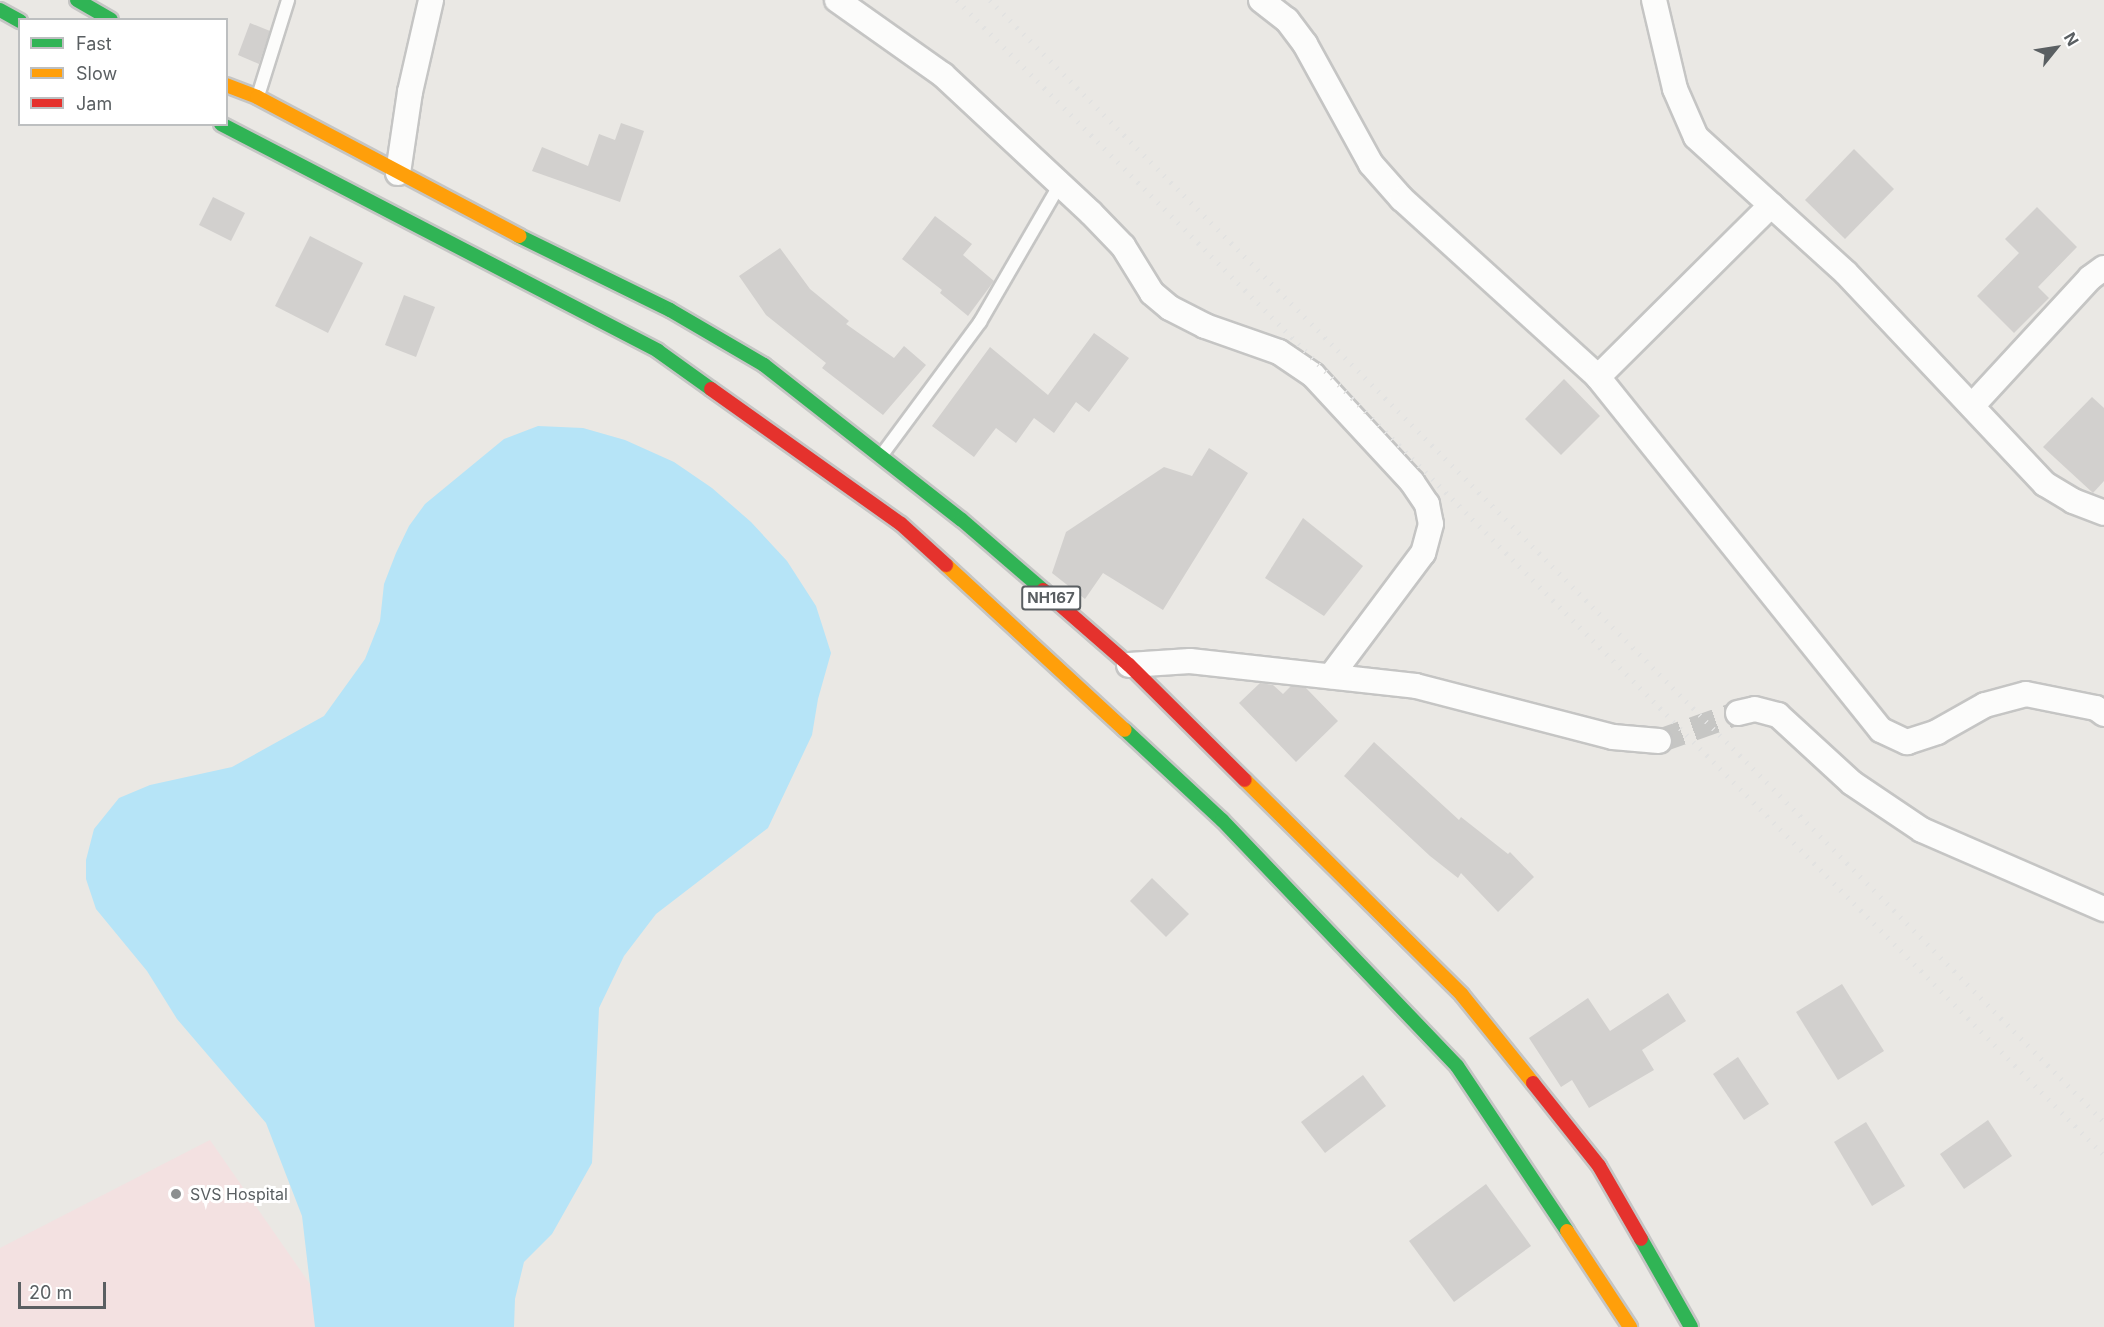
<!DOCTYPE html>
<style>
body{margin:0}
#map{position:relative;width:2104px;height:1327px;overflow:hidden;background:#eae8e4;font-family:Inter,sans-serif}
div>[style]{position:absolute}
.medical>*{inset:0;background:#f3e1e1}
.water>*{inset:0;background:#b6e4f7}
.building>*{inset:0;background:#d2d0ce}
.street-tunnel>*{height:24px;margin-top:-12px;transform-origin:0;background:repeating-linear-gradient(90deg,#c6c6c4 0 24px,transparent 0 36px)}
.roads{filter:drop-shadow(2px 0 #c5c5c4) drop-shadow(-2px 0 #c5c5c4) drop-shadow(0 2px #c5c5c4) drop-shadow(0 -2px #c5c5c4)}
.lane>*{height:12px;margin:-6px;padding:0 6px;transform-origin:6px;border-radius:6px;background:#fcfcfb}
.street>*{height:24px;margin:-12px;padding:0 12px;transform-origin:12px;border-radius:12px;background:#fcfcfb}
.fast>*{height:14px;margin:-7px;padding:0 7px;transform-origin:7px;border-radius:7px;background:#30b455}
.slow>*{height:14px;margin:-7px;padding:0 7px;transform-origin:7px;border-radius:7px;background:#ff9f0a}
.jam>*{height:14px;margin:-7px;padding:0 7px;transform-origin:7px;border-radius:7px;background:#e5322d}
.rail>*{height:4.5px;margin-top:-2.25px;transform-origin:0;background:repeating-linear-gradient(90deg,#e2e2e1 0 1.5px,transparent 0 9.5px)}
.dots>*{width:16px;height:16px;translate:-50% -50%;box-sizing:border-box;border:3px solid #fff;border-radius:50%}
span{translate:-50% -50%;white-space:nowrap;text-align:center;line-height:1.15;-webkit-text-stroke:6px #fff;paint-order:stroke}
.shield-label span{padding:2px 4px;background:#fff;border:2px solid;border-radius:4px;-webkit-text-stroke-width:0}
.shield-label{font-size:15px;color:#5a5f62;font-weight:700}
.poi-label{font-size:16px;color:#5a5f62}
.left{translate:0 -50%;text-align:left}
.legend{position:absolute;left:18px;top:18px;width:210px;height:108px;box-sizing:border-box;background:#fff;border:2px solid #bdbfc0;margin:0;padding:8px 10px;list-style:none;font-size:18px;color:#5a5f62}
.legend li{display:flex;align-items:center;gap:12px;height:30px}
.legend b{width:30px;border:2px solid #bdbfc0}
.north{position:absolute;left:2026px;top:18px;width:60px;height:60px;-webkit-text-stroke:4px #fff;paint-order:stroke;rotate:60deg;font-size:16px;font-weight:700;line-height:24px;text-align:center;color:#5a5f62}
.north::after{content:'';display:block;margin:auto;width:21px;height:27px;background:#5a5f62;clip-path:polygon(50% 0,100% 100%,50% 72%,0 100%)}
.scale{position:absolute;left:18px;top:1282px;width:88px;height:27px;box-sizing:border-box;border:3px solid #5a5f62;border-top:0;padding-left:8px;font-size:18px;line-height:21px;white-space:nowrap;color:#5a5f62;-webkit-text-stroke:4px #fff;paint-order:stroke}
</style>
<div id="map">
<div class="medical">
<i style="clip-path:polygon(210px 1140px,312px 1287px,315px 1327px,0 1327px,0 1248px)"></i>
</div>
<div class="water">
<i style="clip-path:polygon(538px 426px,583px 428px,625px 440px,674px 462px,712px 488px,751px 522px,787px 561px,816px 606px,831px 653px,818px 699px,812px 735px,768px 828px,656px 914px,624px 956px,599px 1008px,592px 1163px,552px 1234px,524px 1262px,515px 1299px,514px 1327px,315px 1327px,302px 1216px,266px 1123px,177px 1019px,147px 971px,96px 909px,86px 879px,86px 860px,94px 829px,119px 798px,150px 785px,232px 767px,324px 716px,365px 659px,380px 621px,384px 584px,396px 553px,409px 526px,425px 504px,504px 439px)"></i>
</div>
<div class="building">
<i style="clip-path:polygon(250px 23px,270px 31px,259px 64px,238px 55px)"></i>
<i style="clip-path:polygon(621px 123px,644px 131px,620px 202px,532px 171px,542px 147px,588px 166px,599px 134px,615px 140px)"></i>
<i style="clip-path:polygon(1854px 149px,1894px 189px,1845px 239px,1805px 200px)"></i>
<i style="clip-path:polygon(213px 197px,245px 213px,231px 241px,199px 225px)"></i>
<i style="clip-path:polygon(2037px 207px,2077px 247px,2038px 287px,2049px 298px,2014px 333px,1977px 296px,2019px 253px,2005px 239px)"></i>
<i style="clip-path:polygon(935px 216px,972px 244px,963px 255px,994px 281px,968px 316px,940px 293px,942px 290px,902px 259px)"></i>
<i style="clip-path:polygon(310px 236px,363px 263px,328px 333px,275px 306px)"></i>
<i style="clip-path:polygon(780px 248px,810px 289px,849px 321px,846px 324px,894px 358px,904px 346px,926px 365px,883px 415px,822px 368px,826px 363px,766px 315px,739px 276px)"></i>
<i style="clip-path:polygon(404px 295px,435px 307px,416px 357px,385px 345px)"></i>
<i style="clip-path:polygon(1094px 333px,1129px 358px,1089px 412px,1076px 402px,1054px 433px,1034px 418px,1016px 443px,996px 428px,974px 457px,932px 426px,990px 347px,1048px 395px)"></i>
<i style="clip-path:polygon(1564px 379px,1600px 416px,1561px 455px,1525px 419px)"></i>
<i style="clip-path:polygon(2092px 397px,2104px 408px,2104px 481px,2093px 493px,2043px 447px)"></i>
<i style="clip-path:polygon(1209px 448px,1248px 473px,1163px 610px,1103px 573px,1085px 599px,1052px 573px,1066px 532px,1164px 467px,1192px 476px)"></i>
<i style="clip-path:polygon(1303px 518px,1363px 566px,1324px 616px,1265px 578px)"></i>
<i style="clip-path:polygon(1260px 683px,1273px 685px,1283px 694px,1291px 686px,1306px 688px,1338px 721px,1296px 762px,1239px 703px)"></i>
<i style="clip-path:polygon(1374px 742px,1459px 820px,1461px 817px,1508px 854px,1510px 852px,1534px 877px,1498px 912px,1461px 873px,1458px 878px,1430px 856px,1344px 776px)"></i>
<i style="clip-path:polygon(1152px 878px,1189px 914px,1166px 937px,1130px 901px)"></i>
<i style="clip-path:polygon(1842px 984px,1884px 1051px,1838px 1080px,1796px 1012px)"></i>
<i style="clip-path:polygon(1668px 993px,1686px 1021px,1642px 1050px,1654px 1070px,1589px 1108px,1572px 1080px,1561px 1087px,1529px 1038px,1588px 998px,1610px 1031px)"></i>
<i style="clip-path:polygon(1738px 1057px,1769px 1104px,1744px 1120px,1713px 1074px)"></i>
<i style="clip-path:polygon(1363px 1075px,1386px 1106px,1325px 1153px,1301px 1122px)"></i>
<i style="clip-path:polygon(1988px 1120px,2012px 1156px,1964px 1189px,1940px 1154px)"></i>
<i style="clip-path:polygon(1866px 1122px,1905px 1186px,1872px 1206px,1834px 1142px)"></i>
<i style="clip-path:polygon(1486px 1184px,1531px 1246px,1454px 1302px,1409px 1241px)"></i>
</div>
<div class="street-tunnel">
<i style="left:1659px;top:741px;width:84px;rotate:-19.5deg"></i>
</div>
<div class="roads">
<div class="lane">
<i style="left:258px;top:96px;width:101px;rotate:-72.6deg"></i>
<i style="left:881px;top:456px;width:167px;rotate:-53.5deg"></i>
<i style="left:980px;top:322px;width:160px;rotate:-59.9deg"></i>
</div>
<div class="street">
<i style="left:837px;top:0;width:130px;rotate:35.3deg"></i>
<i style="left:943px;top:75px;width:202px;rotate:43deg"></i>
<i style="left:1091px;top:213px;width:46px;rotate:45.9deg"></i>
<i style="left:1123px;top:246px;width:55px;rotate:58.3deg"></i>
<i style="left:1152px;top:293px;width:23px;rotate:40deg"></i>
<i style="left:1170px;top:308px;width:39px;rotate:27deg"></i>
<i style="left:1205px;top:326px;width:78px;rotate:19.4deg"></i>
<i style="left:1279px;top:352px;width:41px;rotate:34.1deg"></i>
<i style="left:1313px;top:375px;width:146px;rotate:47.2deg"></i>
<i style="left:1412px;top:482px;width:27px;rotate:56deg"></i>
<i style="left:1427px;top:504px;width:20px;rotate:79deg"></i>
<i style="left:1431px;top:524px;width:30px;rotate:105deg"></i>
<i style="left:1423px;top:553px;width:154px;rotate:126.8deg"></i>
<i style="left:1261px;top:0;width:33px;rotate:38deg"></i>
<i style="left:1287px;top:20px;width:30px;rotate:53deg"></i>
<i style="left:1305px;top:44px;width:137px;rotate:61.2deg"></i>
<i style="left:1371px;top:164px;width:47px;rotate:48.5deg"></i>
<i style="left:1402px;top:199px;width:265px;rotate:42.2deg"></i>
<i style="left:1598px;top:377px;width:452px;rotate:51.3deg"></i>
<i style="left:1881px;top:730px;width:29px;rotate:25deg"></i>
<i style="left:1907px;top:742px;width:32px;rotate:-18deg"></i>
<i style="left:1937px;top:732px;width:55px;rotate:-29.4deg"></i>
<i style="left:1985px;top:705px;width:42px;rotate:-15deg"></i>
<i style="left:2026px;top:694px;width:71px;rotate:11.3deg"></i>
<i style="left:2096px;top:708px;width:10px;rotate:37deg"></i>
<i style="left:1654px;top:0;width:91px;rotate:76.7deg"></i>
<i style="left:1675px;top:89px;width:52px;rotate:66.4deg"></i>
<i style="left:1696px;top:137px;width:202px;rotate:42.2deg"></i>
<i style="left:1846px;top:273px;width:290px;rotate:46.7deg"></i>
<i style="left:2045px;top:484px;width:33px;rotate:31deg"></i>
<i style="left:2073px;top:501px;width:33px;rotate:21deg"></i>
<i style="left:398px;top:173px;width:82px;rotate:-81.6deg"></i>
<i style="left:410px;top:92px;width:94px;rotate:-77.1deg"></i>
<i style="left:1598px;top:377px;width:244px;rotate:-44.8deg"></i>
<i style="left:1972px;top:406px;width:174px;rotate:-47.3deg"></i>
<i style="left:2090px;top:278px;width:17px;rotate:-36deg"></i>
<i style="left:1129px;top:665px;width:61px;rotate:-3.8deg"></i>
<i style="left:1190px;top:661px;width:227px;rotate:6.3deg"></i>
<i style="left:1416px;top:686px;width:203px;rotate:14.5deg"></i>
<i style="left:1613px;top:737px;width:46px;rotate:5deg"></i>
<i style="left:1738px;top:713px;width:17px;rotate:-13deg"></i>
<i style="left:1755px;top:709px;width:24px;rotate:15deg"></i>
<i style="left:1778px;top:715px;width:100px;rotate:42.6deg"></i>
<i style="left:1852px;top:783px;width:84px;rotate:33.9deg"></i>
<i style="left:1922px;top:830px;width:198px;rotate:23.5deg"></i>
</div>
<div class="fast">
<i style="left:77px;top:0;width:39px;rotate:30deg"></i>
<i style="left:0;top:10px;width:23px;rotate:29deg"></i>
<i style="left:221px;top:124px;width:492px;rotate:27.4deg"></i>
<i style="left:658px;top:351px;width:65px;rotate:35.6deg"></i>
<i style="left:519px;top:236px;width:168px;rotate:26.1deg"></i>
<i style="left:670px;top:310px;width:109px;rotate:30.3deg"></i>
<i style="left:764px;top:365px;width:251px;rotate:38.1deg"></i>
<i style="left:962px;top:520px;width:107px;rotate:40.8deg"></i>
<i style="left:1125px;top:730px;width:132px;rotate:42.9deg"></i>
<i style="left:1222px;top:820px;width:340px;rotate:46.3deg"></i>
<i style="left:1457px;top:1066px;width:198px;rotate:56.3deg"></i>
<i style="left:1641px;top:1239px;width:101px;rotate:60.4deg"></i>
</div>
<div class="slow">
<i style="left:226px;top:85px;width:33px;rotate:21deg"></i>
<i style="left:257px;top:97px;width:297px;rotate:27.9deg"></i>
<i style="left:946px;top:565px;width:243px;rotate:42.7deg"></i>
<i style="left:1245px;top:780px;width:305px;rotate:44.7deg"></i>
<i style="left:1462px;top:995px;width:113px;rotate:51.1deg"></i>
<i style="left:1567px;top:1231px;width:115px;rotate:56.7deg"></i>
</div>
<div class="jam">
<i style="left:711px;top:389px;width:233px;rotate:35.4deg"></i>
<i style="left:901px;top:524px;width:61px;rotate:42.3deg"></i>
<i style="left:1043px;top:590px;width:114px;rotate:41.1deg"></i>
<i style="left:1129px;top:665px;width:163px;rotate:44.8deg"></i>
<i style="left:1533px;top:1083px;width:106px;rotate:51.5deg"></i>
<i style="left:1599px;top:1166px;width:84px;rotate:60.1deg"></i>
</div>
</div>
<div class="rail">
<i style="left:957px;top:0;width:1628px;rotate:45.2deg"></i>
<i style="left:990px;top:0;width:1581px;rotate:45.2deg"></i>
</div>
<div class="dots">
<i style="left:176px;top:1194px;background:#8c8f90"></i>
</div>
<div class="shield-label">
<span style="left:1051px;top:598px">NH167</span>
</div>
<div class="poi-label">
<span class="left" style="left:190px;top:1194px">SVS Hospital</span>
</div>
<ul class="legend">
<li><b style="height:8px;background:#30b455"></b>Fast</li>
<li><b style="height:8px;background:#ff9f0a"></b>Slow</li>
<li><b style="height:8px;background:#e5322d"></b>Jam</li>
</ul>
<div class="north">N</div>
<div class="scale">20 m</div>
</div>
